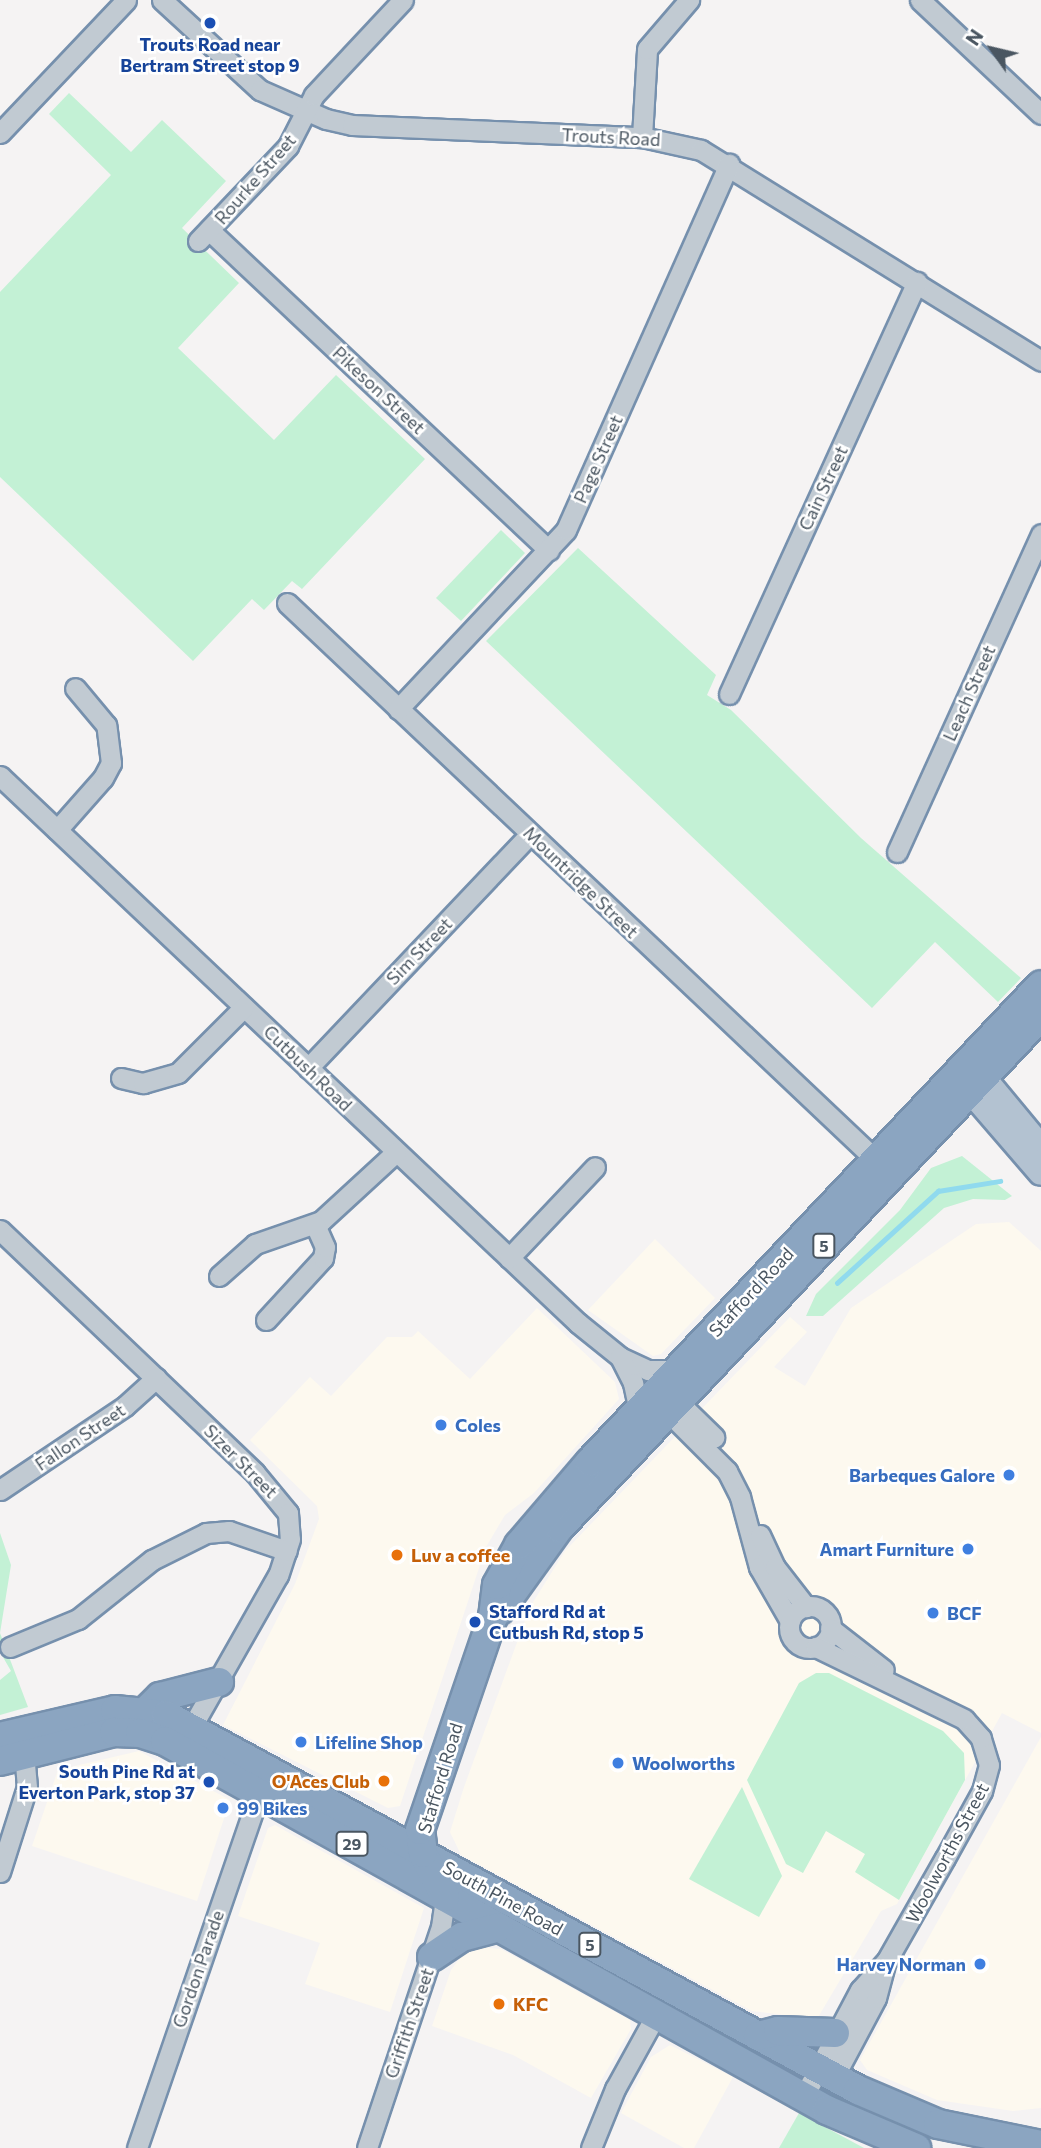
<!DOCTYPE html>
<style>
body{margin:0}
#map{position:relative;width:1041px;height:2148px;overflow:hidden;background:#f5f3f3;font-family:Commissioner,sans-serif}
div>[style]{position:absolute}
.commercial>*{inset:0;background:#fdf9ef}
.green>*{inset:0;background:#c3f1d5}
.stream>*{height:4.5px;margin:-2.25px;padding:0 2.25px;transform-origin:2.25px;border-radius:2.25px;background:#90daee}
.roads{filter:drop-shadow(2px 0 #7690ad) drop-shadow(-2px 0 #7690ad) drop-shadow(0 2px #7690ad) drop-shadow(0 -2px #7690ad)}
.minor>*{height:19px;margin:-9.5px;padding:0 9.5px;transform-origin:9.5px;border-radius:9.5px;background:#c1cad2}
.minor>.ring{margin:-9.5px;padding:0;box-sizing:content-box;background:none;border:19px solid #c1cad2;border-radius:50%}
.major>*{height:24px;margin:-12px;padding:0 12px;transform-origin:12px;border-radius:12px;background:#b3c2d1}
.highway>*{height:28px;margin:-14px;padding:0 14px;transform-origin:14px;border-radius:14px;background:#8ba5c1}
.dots>*{width:19px;height:19px;translate:-50% -50%;box-sizing:border-box;border:4px solid #fff;border-radius:50%}
span{translate:-50% -50%;white-space:nowrap;text-align:center;line-height:1.15;-webkit-text-stroke:5px #fff;paint-order:stroke}
.shield-label span{padding:2px 5px;background:#fff;border:2px solid;border-radius:5px;-webkit-text-stroke-width:0}
.shield-label{font-size:16px;color:#4a5661;font-weight:700}
.transit-label{font-size:18px;color:#164399;font-weight:700}
.left{translate:0 -50%;text-align:left}
.right{translate:-100% -50%;text-align:right}
.street-label{font-size:18px;color:#4a5661}
.shop-label{font-size:18px;color:#366cbe;font-weight:700}
.food-label{font-size:18px;color:#c56008;font-weight:700}
.north{position:absolute;left:957px;top:14px;width:70px;height:70px;-webkit-text-stroke:5px #fff;paint-order:stroke;rotate:304deg;font-size:19px;font-weight:700;line-height:28px;text-align:center;color:#4a5661}
.north::after{content:'';display:block;margin:auto;width:24px;height:32px;background:#4a5661;clip-path:polygon(50% 0,100% 100%,50% 72%,0 100%)}
</style>
<div id="map">
<div class="commercial">
<i style="clip-path:polygon(1009px 1222px,1041px 1251px,1041px 1733px,1002px 1713px,897px 1904px,881px 1911px,817px 2019px,752px 2011px,461px 1855px,450px 1832px,464px 1787px,530px 1607px,565px 1551px,790px 1317px,807px 1332px,774px 1367px,805px 1386px,851px 1308px,976px 1224px)"></i>
<i style="clip-path:polygon(655px 1239px,715px 1298px,661px 1354px,653px 1356px,588px 1310px)"></i>
<i style="clip-path:polygon(537px 1308px,615px 1382px,619px 1399px,534px 1493px,505px 1515px,486px 1547px,400px 1806px,388px 1808px,223px 1725px,295px 1584px,319px 1519px,317px 1506px,250px 1440px,310px 1377px,331px 1396px,387px 1337px,412px 1337px,418px 1331px,470px 1379px)"></i>
<i style="clip-path:polygon(1041px 1737px,1041px 2108px,1013px 2111px,937px 2100px,867px 2070px,860px 2060px)"></i>
<i style="clip-path:polygon(139px 1751px,230px 1800px,197px 1901px,32px 1846px,58px 1770px)"></i>
<i style="clip-path:polygon(275px 1825px,424px 1908px,390px 2012px,305px 1984px,320px 1943px,238px 1916px,268px 1828px)"></i>
<i style="clip-path:polygon(480px 1947px,501px 1949px,630px 2020px,631px 2029px,591px 2098px,513px 2055px,432px 2026px,451px 1970px,463px 1954px)"></i>
<i style="clip-path:polygon(670px 2045px,733px 2077px,694px 2148px,684px 2148px,621px 2113px,651px 2057px)"></i>
</div>
<div class="green">
<i style="clip-path:polygon(69px 93px,131px 152px,162px 120px,226px 181px,182px 228px,239px 283px,178px 348px,274px 440px,336px 375px,425px 459px,302px 589px,292px 581px,264px 610px,252px 599px,193px 661px,0 477px,0 292px,111px 175px,49px 114px)"></i>
<i style="clip-path:polygon(501px 530px,525px 553px,461px 621px,436px 598px)"></i>
<i style="clip-path:polygon(578px 548px,716px 675px,707px 695px,731px 710px,861px 838px,1021px 978px,998px 1002px,935px 942px,872px 1008px,486px 641px)"></i>
<i style="clip-path:polygon(962px 1156px,1012px 1196px,1005px 1200px,973px 1199px,944px 1208px,823px 1316px,806px 1316px,816px 1294px,900px 1210px,931px 1168px)"></i>
<i style="clip-path:polygon(0 1533px,11px 1565px,0 1633px,28px 1707px,0 1715px,0 1680px,11px 1671px,0 1652px)"></i>
<i style="clip-path:polygon(816px 1673px,829px 1673px,943px 1731px,964px 1753px,965px 1780px,899px 1900px,855px 1872px,865px 1854px,826px 1831px,803px 1873px,786px 1864px,747px 1780px,799px 1683px)"></i>
<i style="clip-path:polygon(742px 1787px,782px 1876px,759px 1917px,689px 1879px)"></i>
<i style="clip-path:polygon(799px 2113px,864px 2148px,779px 2148px)"></i>
</div>
<div class="stream">
<i style="left:837px;top:1283px;width:137px;rotate:-42.3deg"></i>
<i style="left:938px;top:1191px;width:63px;rotate:-9.2deg"></i>
</div>
<div class="roads">
<div class="minor">
<i style="left:162px;top:0;width:133px;rotate:42.6deg"></i>
<i style="left:260px;top:90px;width:72px;rotate:23.7deg"></i>
<i style="left:326px;top:119px;width:27px;rotate:13deg"></i>
<i style="left:352px;top:125px;width:290px;rotate:2.4deg"></i>
<i style="left:642px;top:137px;width:60px;rotate:12.4deg"></i>
<i style="left:701px;top:150px;width:400px;rotate:31.8deg"></i>
<i style="left:920px;top:0;width:166px;rotate:43.3deg"></i>
<i style="left:0;top:133px;width:183px;rotate:-46.5deg"></i>
<i style="left:642px;top:137px;width:88px;rotate:-86.7deg"></i>
<i style="left:647px;top:49px;width:65px;rotate:-49.4deg"></i>
<i style="left:209px;top:230px;width:467px;rotate:43.3deg"></i>
<i style="left:198px;top:241px;width:131px;rotate:-46.5deg"></i>
<i style="left:288px;top:146px;width:57px;rotate:-63deg"></i>
<i style="left:314px;top:95px;width:130px;rotate:-46.9deg"></i>
<i style="left:287px;top:603px;width:811px;rotate:43.4deg"></i>
<i style="left:729px;top:694px;width:453px;rotate:-65.5deg"></i>
<i style="left:398px;top:709px;width:245px;rotate:-46.8deg"></i>
<i style="left:566px;top:530px;width:401px;rotate:-66deg"></i>
<i style="left:0;top:776px;width:796px;rotate:43.42deg"></i>
<i style="left:578px;top:1323px;width:54px;rotate:39deg"></i>
<i style="left:620px;top:1357px;width:31px;rotate:25deg"></i>
<i style="left:648px;top:1370px;width:29px"></i>
<i style="left:57px;top:830px;width:69px;rotate:-48.5deg"></i>
<i style="left:103px;top:778px;width:17px;rotate:-62deg"></i>
<i style="left:111px;top:763px;width:38px;rotate:-97deg"></i>
<i style="left:106px;top:725px;width:48px;rotate:-130deg"></i>
<i style="left:897px;top:852px;width:349px;rotate:-65.6deg"></i>
<i style="left:308px;top:1068px;width:323px;rotate:-46.5deg"></i>
<i style="left:121px;top:1078px;width:23px;rotate:13deg"></i>
<i style="left:143px;top:1083px;width:36px;rotate:-16deg"></i>
<i style="left:178px;top:1073px;width:93px;rotate:-45deg"></i>
<i style="left:0;top:1230px;width:352px;rotate:43.6deg"></i>
<i style="left:255px;top:1473px;width:52px;rotate:50.5deg"></i>
<i style="left:288px;top:1513px;width:26px;rotate:86deg"></i>
<i style="left:290px;top:1539px;width:38px;rotate:108deg"></i>
<i style="left:278px;top:1575px;width:189px;rotate:119.6deg"></i>
<i style="left:509px;top:1258px;width:125px;rotate:-46.6deg"></i>
<i style="left:219px;top:1276px;width:48px;rotate:-41.6deg"></i>
<i style="left:255px;top:1244px;width:70px;rotate:-19.2deg"></i>
<i style="left:321px;top:1221px;width:102px;rotate:-42.6deg"></i>
<i style="left:266px;top:1320px;width:84px;rotate:-47.4deg"></i>
<i style="left:323px;top:1258px;width:11px;rotate:-80deg"></i>
<i style="left:325px;top:1247px;width:24px;rotate:-114deg"></i>
<i style="left:620px;top:1357px;width:29px;rotate:63deg"></i>
<i style="left:633px;top:1383px;width:29px;rotate:78deg"></i>
<i style="left:670px;top:1394px;width:62px;rotate:44.3deg"></i>
<i style="left:660px;top:1404px;width:95px;rotate:45deg"></i>
<i style="left:727px;top:1471px;width:29px;rotate:63deg"></i>
<i style="left:740px;top:1497px;width:73px;rotate:74.8deg"></i>
<i style="left:759px;top:1567px;width:62px;rotate:60.1deg"></i>
<i style="left:0;top:1490px;width:151px;rotate:-33.9deg"></i>
<i style="left:125px;top:1406px;width:42px;rotate:-42.1deg"></i>
<i style="left:760px;top:1535px;width:35px;rotate:65deg"></i>
<i style="left:775px;top:1567px;width:51px;rotate:52.2deg"></i>
<i class="ring" style="left:789px;top:1606px;width:23px;height:23px"></i>
<i style="left:830px;top:1628px;width:68px;rotate:37.9deg"></i>
<i style="left:10px;top:1647px;width:74px;rotate:-22.4deg"></i>
<i style="left:78px;top:1619px;width:95px;rotate:-38.6deg"></i>
<i style="left:152px;top:1560px;width:60px;rotate:-26.6deg"></i>
<i style="left:206px;top:1533px;width:23px;rotate:-5deg"></i>
<i style="left:229px;top:1531px;width:61px;rotate:19deg"></i>
<i style="left:0;top:1872px;width:89px;rotate:-72.4deg"></i>
<i style="left:27px;top:1787px;width:33px;rotate:-95deg"></i>
<i style="left:834px;top:2077px;width:89px;rotate:-62deg"></i>
<i style="left:876px;top:1998px;width:34px;rotate:-75deg"></i>
<i style="left:804px;top:2096px;width:120px;rotate:-62.2deg"></i>
<i style="left:860px;top:1990px;width:40px;rotate:-48deg"></i>
<i style="left:887px;top:1960px;width:117px;rotate:-60.4deg"></i>
<i style="left:945px;top:1858px;width:77px;rotate:-61.1deg"></i>
<i style="left:982px;top:1791px;width:27px;rotate:-75deg"></i>
<i style="left:989px;top:1765px;width:28px;rotate:-107deg"></i>
<i style="left:981px;top:1738px;width:25px;rotate:-132deg"></i>
<i style="left:964px;top:1719px;width:165px;rotate:-154.1deg"></i>
<i style="left:137px;top:2148px;width:378px;rotate:-71deg"></i>
<i style="left:367px;top:2148px;width:233px;rotate:-71.5deg"></i>
<i style="left:441px;top:1927px;width:30px;rotate:-82deg"></i>
<i style="left:591px;top:2148px;width:64px;rotate:-67.9deg"></i>
<i style="left:615px;top:2089px;width:87px;rotate:-61.1deg"></i>
</div>
<div class="major">
<i style="left:972px;top:1064px;width:108px;rotate:50.3deg"></i>
<i style="left:959px;top:1078px;width:125px;rotate:49.2deg"></i>
</div>
<div class="highway">
<i style="left:500px;top:1610px;width:101px;rotate:-54.3deg"></i>
<i style="left:559px;top:1528px;width:703px;rotate:-46.73deg"></i>
<i style="left:146px;top:1711px;width:20px;rotate:-45deg"></i>
<i style="left:160px;top:1697px;width:61px;rotate:-14.3deg"></i>
<i style="left:0;top:1737px;width:118px;rotate:-13.2deg"></i>
<i style="left:115px;top:1710px;width:51px;rotate:5.6deg"></i>
<i style="left:166px;top:1715px;width:787px;rotate:28.45deg"></i>
<i style="left:858px;top:2090px;width:87px;rotate:23deg"></i>
<i style="left:938px;top:2124px;width:105px;rotate:11.5deg"></i>
<i style="left:0;top:1761px;width:118px;rotate:-14.3deg"></i>
<i style="left:114px;top:1732px;width:26px;rotate:2deg"></i>
<i style="left:140px;top:1733px;width:26px;rotate:18deg"></i>
<i style="left:165px;top:1741px;width:758px;rotate:29.14deg"></i>
<i style="left:827px;top:2110px;width:97px;rotate:23.1deg"></i>
<i style="left:445px;top:1897px;width:49px;rotate:-116.6deg"></i>
<i style="left:423px;top:1853px;width:23px;rotate:-97deg"></i>
<i style="left:420px;top:1830px;width:225px;rotate:-71.1deg"></i>
<i style="left:493px;top:1617px;width:32px;rotate:-83deg"></i>
<i style="left:497px;top:1585px;width:46px;rotate:-61.2deg"></i>
<i style="left:519px;top:1545px;width:109px;rotate:-49.5deg"></i>
<i style="left:590px;top:1462px;width:656px;rotate:-46.6deg"></i>
<i style="left:432px;top:1957px;width:36px;rotate:-34deg"></i>
<i style="left:462px;top:1937px;width:38px;rotate:-15deg"></i>
<i style="left:758px;top:2036px;width:21px;rotate:-14deg"></i>
<i style="left:778px;top:2031px;width:57px;rotate:2deg"></i>
</div>
</div>
<div class="dots">
<i style="left:210px;top:23px;background:#1a4fb4"></i>
<i style="left:441px;top:1425px;background:#3f7fe0"></i>
<i style="left:1009px;top:1475px;background:#3f7fe0"></i>
<i style="left:968px;top:1549px;background:#3f7fe0"></i>
<i style="left:397px;top:1555px;background:#e8710a"></i>
<i style="left:933px;top:1613px;background:#3f7fe0"></i>
<i style="left:475px;top:1622px;background:#1a4fb4"></i>
<i style="left:301px;top:1742px;background:#3f7fe0"></i>
<i style="left:618px;top:1763px;background:#3f7fe0"></i>
<i style="left:384px;top:1781px;background:#e8710a"></i>
<i style="left:209px;top:1782px;background:#1a4fb4"></i>
<i style="left:223px;top:1808px;background:#3f7fe0"></i>
<i style="left:980px;top:1964px;background:#3f7fe0"></i>
<i style="left:499px;top:2004px;background:#e8710a"></i>
</div>
<div class="shield-label">
<span style="left:824px;top:1246px">5</span>
<span style="left:352px;top:1844px">29</span>
<span style="left:590px;top:1945px">5</span>
</div>
<div class="transit-label">
<span style="left:210px;top:55px">Trouts Road near<br>Bertram Street stop 9</span>
<span class="left" style="left:489px;top:1622px">Stafford Rd at<br>Cutbush Rd, stop 5</span>
<span class="right" style="left:195px;top:1782px">South Pine Rd at<br>Everton Park, stop 37</span>
</div>
<div class="street-label">
<span style="left:611px;top:137px;rotate:3deg">Trouts Road</span>
<span style="left:255px;top:179px;rotate:-49deg">Rourke Street</span>
<span style="left:379px;top:390px;rotate:43deg">Pikeson Street</span>
<span style="left:598px;top:459px;rotate:-66deg">Page Street</span>
<span style="left:823px;top:488px;rotate:-65deg">Cain Street</span>
<span style="left:969px;top:693px;rotate:-66deg">Leach Street</span>
<span style="left:581px;top:882px;rotate:44deg">Mountridge Street</span>
<span style="left:419px;top:951px;rotate:-46deg">Sim Street</span>
<span style="left:308px;top:1068px;rotate:44deg">Cutbush Road</span>
<span style="left:751px;top:1292px;rotate:-47deg">Stafford Road</span>
<span style="left:80px;top:1437px;rotate:-34deg">Fallon Street</span>
<span style="left:241px;top:1461px;rotate:45deg">Sizer Street</span>
<span style="left:440px;top:1778px;rotate:-73deg">Stafford Road</span>
<span style="left:947px;top:1853px;rotate:-62deg">Woolworths Street</span>
<span style="left:503px;top:1898px;rotate:29deg">South Pine Road</span>
<span style="left:198px;top:1969px;rotate:-71deg">Gordon Parade</span>
<span style="left:409px;top:2023px;rotate:-71deg">Griffith Street</span>
</div>
<div class="shop-label">
<span class="left" style="left:455px;top:1425px">Coles</span>
<span class="right" style="left:995px;top:1475px">Barbeques Galore</span>
<span class="right" style="left:954px;top:1549px">Amart Furniture</span>
<span class="left" style="left:947px;top:1613px">BCF</span>
<span class="left" style="left:315px;top:1742px">Lifeline Shop</span>
<span class="left" style="left:632px;top:1763px">Woolworths</span>
<span class="left" style="left:237px;top:1808px">99 Bikes</span>
<span class="right" style="left:966px;top:1964px">Harvey Norman</span>
</div>
<div class="food-label">
<span class="left" style="left:411px;top:1555px">Luv a coffee</span>
<span class="right" style="left:370px;top:1781px">O'Aces Club</span>
<span class="left" style="left:513px;top:2004px">KFC</span>
</div>
<div class="north">N</div>
</div>
